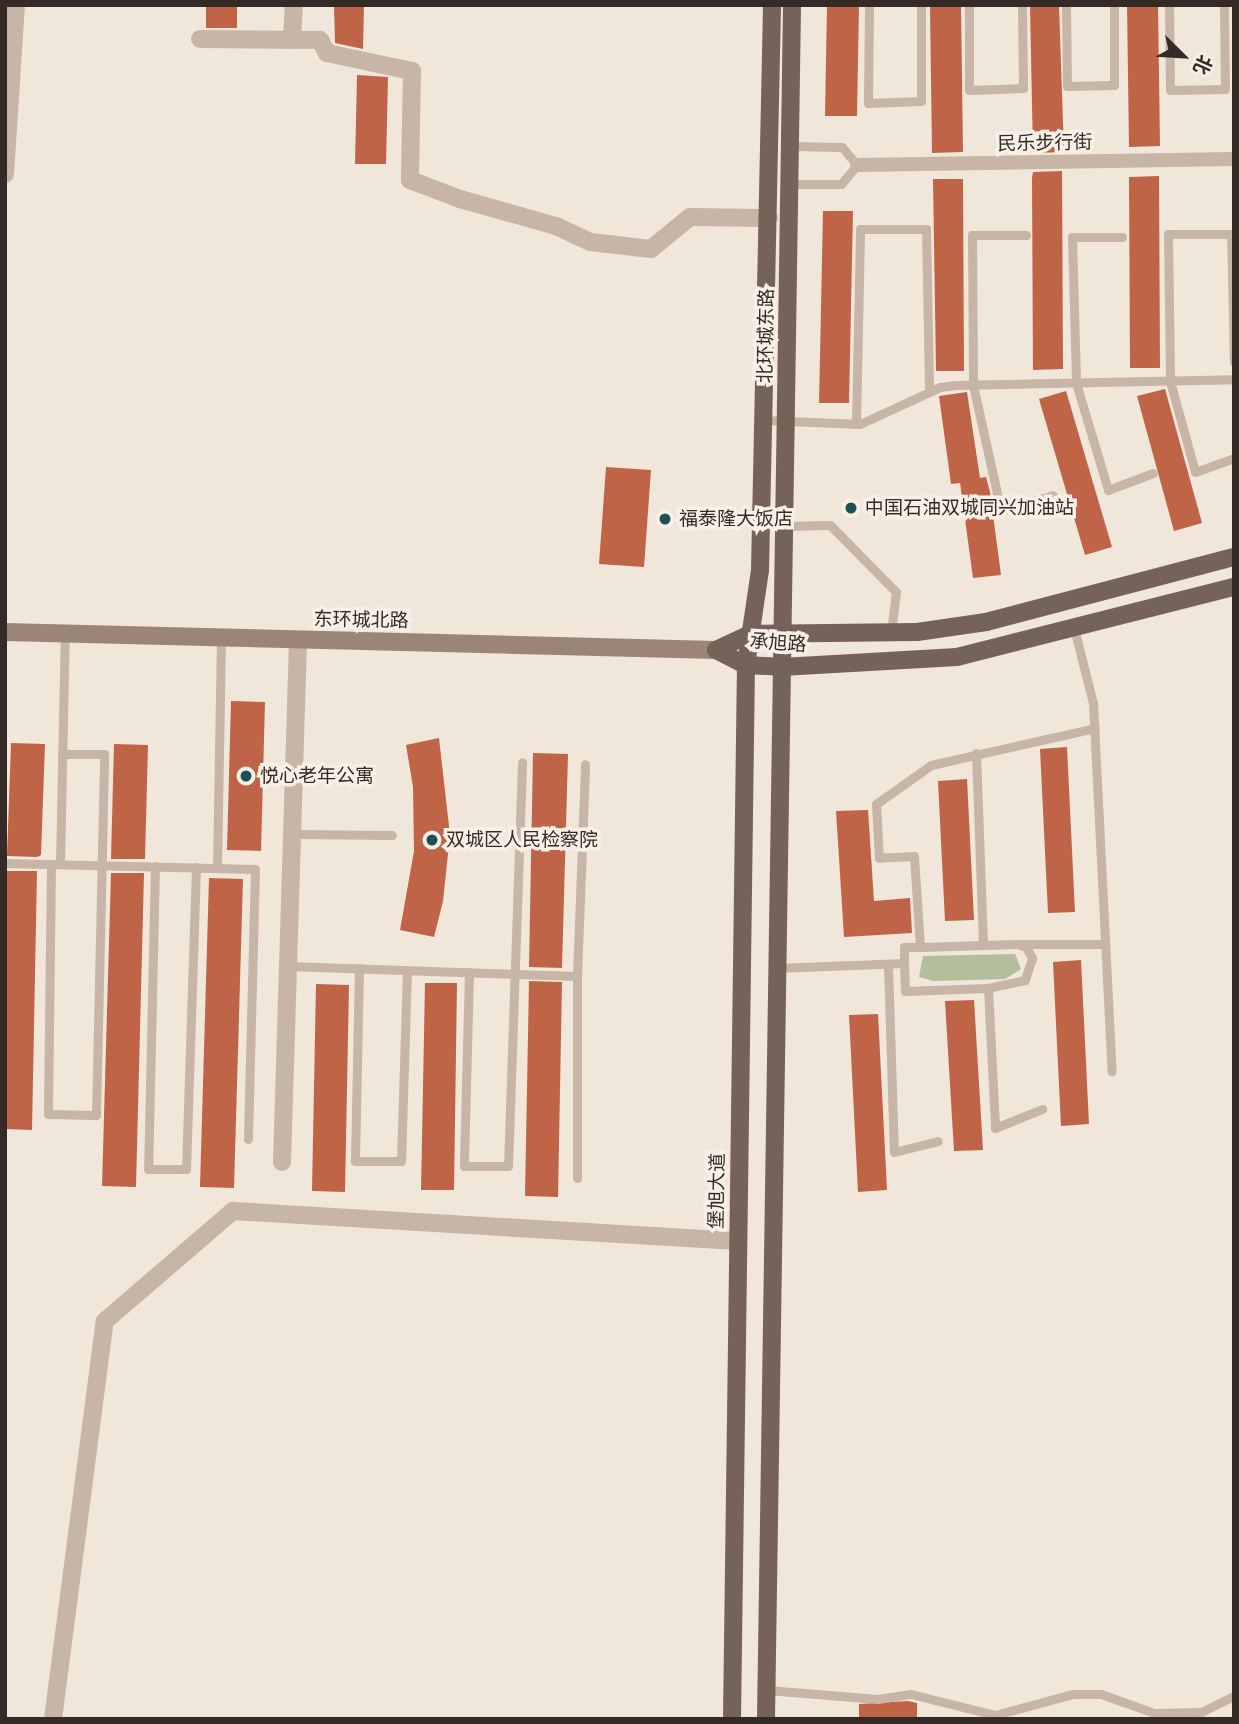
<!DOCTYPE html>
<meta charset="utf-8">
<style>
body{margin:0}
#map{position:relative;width:1239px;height:1724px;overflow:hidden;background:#f0e6da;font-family:Montserrat,"Noto Sans SC",sans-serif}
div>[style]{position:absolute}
.green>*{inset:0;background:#b3be9b}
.building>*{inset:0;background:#c06448}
.service>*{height:9px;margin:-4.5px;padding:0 4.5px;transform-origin:4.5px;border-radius:4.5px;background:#c7b5a7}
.pedestrian>*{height:14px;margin:-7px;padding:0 7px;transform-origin:7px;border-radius:7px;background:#c7b5a7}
.minor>*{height:18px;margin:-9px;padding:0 9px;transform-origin:9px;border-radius:9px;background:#c7b5a7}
.tertiary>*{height:18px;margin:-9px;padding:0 9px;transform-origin:9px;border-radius:9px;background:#c7b5a7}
.secondary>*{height:18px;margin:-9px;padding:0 9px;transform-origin:9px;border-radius:9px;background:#9b8578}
.primary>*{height:18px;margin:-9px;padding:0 9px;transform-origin:9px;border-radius:9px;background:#756259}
.dots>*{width:19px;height:19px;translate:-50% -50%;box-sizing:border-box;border:4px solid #f8f0e6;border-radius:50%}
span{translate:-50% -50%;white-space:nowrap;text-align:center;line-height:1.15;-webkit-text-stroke:7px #f8f0e6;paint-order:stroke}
.street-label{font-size:19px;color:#342b27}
.poi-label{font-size:19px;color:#342b27}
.left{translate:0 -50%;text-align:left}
.frame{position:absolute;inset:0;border:7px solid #342b27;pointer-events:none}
.north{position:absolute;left:1148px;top:21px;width:70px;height:70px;-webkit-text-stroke:5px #f8f0e6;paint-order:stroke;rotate:114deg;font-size:19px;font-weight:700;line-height:28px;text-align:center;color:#342b27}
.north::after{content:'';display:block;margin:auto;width:24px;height:32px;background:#342b27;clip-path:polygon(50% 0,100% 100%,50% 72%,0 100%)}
</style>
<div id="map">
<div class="green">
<i style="clip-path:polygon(1015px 954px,1021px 969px,1005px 979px,933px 981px,919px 977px,923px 956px)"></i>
</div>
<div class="building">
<i style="clip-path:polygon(206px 5px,237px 5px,237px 28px,206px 28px)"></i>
<i style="clip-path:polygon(334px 5px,364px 5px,363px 49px,335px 43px)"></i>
<i style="clip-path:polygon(827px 5px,859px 5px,857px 116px,825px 116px)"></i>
<i style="clip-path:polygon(930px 5px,961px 5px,963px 152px,932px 153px)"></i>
<i style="clip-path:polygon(1030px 5px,1059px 5px,1064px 152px,1033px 153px)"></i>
<i style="clip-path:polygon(1127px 5px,1158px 5px,1160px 146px,1129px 147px)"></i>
<i style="clip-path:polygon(357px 75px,388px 77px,386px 164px,355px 164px)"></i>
<i style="clip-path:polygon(1062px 171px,1063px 369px,1033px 370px,1032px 178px,1033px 172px)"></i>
<i style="clip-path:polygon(1159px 176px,1160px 368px,1130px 368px,1129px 177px)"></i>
<i style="clip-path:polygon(933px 179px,963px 179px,964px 371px,936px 371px)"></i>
<i style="clip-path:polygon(823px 211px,853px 211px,849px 403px,819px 403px)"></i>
<i style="clip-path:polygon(1165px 389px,1202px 523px,1174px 531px,1137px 396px)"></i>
<i style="clip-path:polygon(1066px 391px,1112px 547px,1085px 555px,1039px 399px)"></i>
<i style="clip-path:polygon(967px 392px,980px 478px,986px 477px,990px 492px,1001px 575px,973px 578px,960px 483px,951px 484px,939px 396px)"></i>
<i style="clip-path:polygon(606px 467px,651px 470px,644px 567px,599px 564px)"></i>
<i style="clip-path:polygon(231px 701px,265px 702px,261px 851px,227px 850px)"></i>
<i style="clip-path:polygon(439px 738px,450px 835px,443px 901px,434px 937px,400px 930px,414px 851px,413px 787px,406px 745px)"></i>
<i style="clip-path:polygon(11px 743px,45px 744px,41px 855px,37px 857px,7px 856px)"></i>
<i style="clip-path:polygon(114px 744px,148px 745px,145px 859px,111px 859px)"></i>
<i style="clip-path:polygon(1067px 747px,1075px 912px,1048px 913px,1040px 749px)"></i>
<i style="clip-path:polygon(533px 753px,568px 754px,562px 968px,529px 967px)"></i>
<i style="clip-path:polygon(967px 779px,974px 920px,945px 921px,938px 781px)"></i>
<i style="clip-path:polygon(868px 810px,874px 901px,910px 898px,912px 933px,844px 937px,836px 811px)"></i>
<i style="clip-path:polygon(7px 871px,37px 871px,32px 1130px,5px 1129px)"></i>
<i style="clip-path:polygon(111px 873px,144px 873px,136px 1187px,102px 1186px)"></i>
<i style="clip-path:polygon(209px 878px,243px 879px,234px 1188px,200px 1187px)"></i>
<i style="clip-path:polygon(1081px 960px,1089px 1124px,1061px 1126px,1053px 962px)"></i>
<i style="clip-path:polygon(529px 981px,562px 982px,558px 1197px,525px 1196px)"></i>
<i style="clip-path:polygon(425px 983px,457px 983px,454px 1190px,421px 1190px)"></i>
<i style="clip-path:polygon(316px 984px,349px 985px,345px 1192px,312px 1191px)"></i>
<i style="clip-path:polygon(974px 1000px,983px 1150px,954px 1151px,945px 1001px)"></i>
<i style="clip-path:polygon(878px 1014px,887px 1190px,858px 1192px,849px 1015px)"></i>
<i style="clip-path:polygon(908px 1701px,917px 1703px,917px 1718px,859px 1719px,859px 1704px)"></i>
</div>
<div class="service">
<i style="left:869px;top:5px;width:98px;rotate:90.6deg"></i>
<i style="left:868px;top:103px;width:53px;rotate:-2.2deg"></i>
<i style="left:921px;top:101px;width:96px;rotate:-90deg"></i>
<i style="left:969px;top:5px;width:85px;rotate:90deg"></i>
<i style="left:969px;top:90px;width:54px;rotate:-2.1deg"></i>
<i style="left:1023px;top:88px;width:83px;rotate:-90.7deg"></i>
<i style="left:1066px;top:5px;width:81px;rotate:89.3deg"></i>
<i style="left:1067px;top:86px;width:47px;rotate:-1.2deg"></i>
<i style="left:1114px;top:85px;width:80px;rotate:-90deg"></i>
<i style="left:1169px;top:5px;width:85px;rotate:89.3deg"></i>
<i style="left:1170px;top:90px;width:55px;rotate:-1deg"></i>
<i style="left:1225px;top:89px;width:84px;rotate:-90.7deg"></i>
<i style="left:789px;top:184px;width:52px"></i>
<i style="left:841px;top:184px;width:25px;rotate:-50deg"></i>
<i style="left:857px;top:165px;width:23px;rotate:-130deg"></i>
<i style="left:842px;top:147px;width:52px;rotate:-178.9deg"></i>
<i style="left:1026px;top:235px;width:54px;rotate:180deg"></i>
<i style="left:972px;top:235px;width:150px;rotate:89.6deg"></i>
<i style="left:973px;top:385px;width:129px;rotate:77.5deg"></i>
<i style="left:1001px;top:511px;width:54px;rotate:-17.1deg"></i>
<i style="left:1122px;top:237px;width:50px;rotate:180deg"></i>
<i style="left:1072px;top:237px;width:146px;rotate:88.4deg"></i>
<i style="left:1076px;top:383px;width:112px;rotate:73.3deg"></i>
<i style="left:1108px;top:490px;width:48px;rotate:-20.7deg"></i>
<i style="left:1234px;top:362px;width:128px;rotate:-91.3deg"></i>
<i style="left:1231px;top:234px;width:63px;rotate:180deg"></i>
<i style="left:1168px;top:234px;width:147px;rotate:89.2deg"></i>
<i style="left:1170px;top:381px;width:94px;rotate:74.6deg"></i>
<i style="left:1195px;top:472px;width:41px;rotate:-19.7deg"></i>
<i style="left:764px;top:420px;width:96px;rotate:2.4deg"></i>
<i style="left:860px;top:424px;width:88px;rotate:-24.8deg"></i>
<i style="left:940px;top:387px;width:16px;rotate:-7deg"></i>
<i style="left:956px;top:385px;width:278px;rotate:-1.2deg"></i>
<i style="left:856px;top:424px;width:195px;rotate:-88.8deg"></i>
<i style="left:860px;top:229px;width:66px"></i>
<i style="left:926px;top:229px;width:163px;rotate:88.9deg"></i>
<i style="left:784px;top:526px;width:46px;rotate:-1.2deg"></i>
<i style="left:830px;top:525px;width:94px;rotate:45.4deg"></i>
<i style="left:896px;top:592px;width:40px;rotate:97.1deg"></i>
<i style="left:1074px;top:628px;width:77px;rotate:75.8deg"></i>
<i style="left:1093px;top:703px;width:369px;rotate:87.1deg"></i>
<i style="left:976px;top:753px;width:192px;rotate:87.9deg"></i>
<i style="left:292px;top:834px;width:100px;rotate:0.6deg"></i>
<i style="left:5px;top:863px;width:250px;rotate:1.4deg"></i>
<i style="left:255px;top:869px;width:270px;rotate:91.5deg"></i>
<i style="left:51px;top:864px;width:250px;rotate:90.7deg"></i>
<i style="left:48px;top:1114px;width:48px;rotate:1.2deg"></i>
<i style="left:96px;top:1115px;width:361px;rotate:-88.7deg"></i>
<i style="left:104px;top:754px;width:42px;rotate:180deg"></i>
<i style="left:60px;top:864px;width:230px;rotate:-88.8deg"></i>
<i style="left:155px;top:866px;width:303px;rotate:91.3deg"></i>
<i style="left:148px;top:1169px;width:38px"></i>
<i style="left:186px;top:1169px;width:302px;rotate:-88.1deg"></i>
<i style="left:217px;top:868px;width:230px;rotate:-89deg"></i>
<i style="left:1019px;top:944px;width:86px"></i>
<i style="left:920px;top:947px;width:91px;rotate:-93.8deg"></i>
<i style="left:914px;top:856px;width:35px;rotate:177deg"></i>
<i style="left:879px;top:858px;width:54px;rotate:-93.2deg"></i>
<i style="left:876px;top:804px;width:67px;rotate:-35.3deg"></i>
<i style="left:931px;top:765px;width:168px;rotate:-12.7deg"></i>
<i style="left:888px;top:964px;width:188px;rotate:88.2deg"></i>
<i style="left:894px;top:1152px;width:45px;rotate:-14deg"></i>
<i style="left:288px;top:966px;width:289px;rotate:2deg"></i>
<i style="left:359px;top:968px;width:193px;rotate:91.2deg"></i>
<i style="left:355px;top:1161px;width:46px"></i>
<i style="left:401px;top:1161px;width:191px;rotate:-88.2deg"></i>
<i style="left:777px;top:968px;width:127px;rotate:-2.3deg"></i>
<i style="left:904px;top:963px;width:16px;rotate:-90deg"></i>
<i style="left:904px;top:947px;width:16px"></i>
<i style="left:920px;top:947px;width:97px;rotate:-1.8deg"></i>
<i style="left:1017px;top:944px;width:9px;rotate:18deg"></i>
<i style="left:1026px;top:947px;width:13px;rotate:61deg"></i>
<i style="left:1032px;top:958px;width:23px;rotate:108deg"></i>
<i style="left:1025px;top:980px;width:38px;rotate:168deg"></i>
<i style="left:988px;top:988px;width:83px;rotate:177.9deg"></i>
<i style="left:905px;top:991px;width:28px;rotate:-92deg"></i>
<i style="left:469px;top:972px;width:194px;rotate:91.5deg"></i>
<i style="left:464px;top:1166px;width:44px"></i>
<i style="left:508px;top:1166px;width:404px;rotate:-88deg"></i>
<i style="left:988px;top:988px;width:140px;rotate:87.1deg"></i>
<i style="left:995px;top:1128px;width:51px;rotate:-22deg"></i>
<i style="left:577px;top:1178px;width:202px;rotate:-90deg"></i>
<i style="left:577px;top:976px;width:212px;rotate:-87.8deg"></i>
<i style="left:767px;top:1690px;width:111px;rotate:4.6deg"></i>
<i style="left:878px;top:1699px;width:33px;rotate:-9deg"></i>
<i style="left:911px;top:1694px;width:87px;rotate:14deg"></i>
<i style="left:995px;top:1715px;width:81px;rotate:-15.1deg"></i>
<i style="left:1073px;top:1694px;width:28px"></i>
<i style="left:1101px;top:1694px;width:56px;rotate:19.7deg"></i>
<i style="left:1154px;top:1713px;width:47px;rotate:-1.2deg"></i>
<i style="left:1201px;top:1712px;width:37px;rotate:-26deg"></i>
</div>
<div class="pedestrian">
<i style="left:857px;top:165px;width:377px;rotate:-0.9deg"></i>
</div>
<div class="minor">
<i style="left:200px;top:39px;width:120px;rotate:0.5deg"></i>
<i style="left:320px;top:40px;width:15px;rotate:62deg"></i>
<i style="left:327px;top:53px;width:87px;rotate:12deg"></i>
<i style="left:412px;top:71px;width:109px;rotate:91.1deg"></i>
<i style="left:410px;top:180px;width:53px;rotate:20.8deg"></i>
<i style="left:460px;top:199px;width:100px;rotate:15.7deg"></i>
<i style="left:556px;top:226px;width:38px;rotate:25deg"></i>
<i style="left:591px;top:242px;width:60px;rotate:6.7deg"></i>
<i style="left:651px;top:249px;width:50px;rotate:-39.4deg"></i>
<i style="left:690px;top:217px;width:79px;rotate:0.7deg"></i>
<i style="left:292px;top:40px;width:35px;rotate:-87deg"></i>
<i style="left:5px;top:174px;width:169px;rotate:-86.3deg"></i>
<i style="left:282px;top:1162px;width:522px;rotate:-88.24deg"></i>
</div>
<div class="tertiary">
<i style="left:53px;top:1719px;width:401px;rotate:-82.6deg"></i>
<i style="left:105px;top:1321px;width:169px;rotate:-40.7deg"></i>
<i style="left:233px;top:1211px;width:505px;rotate:3.41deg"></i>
</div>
<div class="secondary">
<i style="left:5px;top:632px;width:711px;rotate:1.45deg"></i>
</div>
<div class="primary">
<i style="left:716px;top:650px;width:38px;rotate:-25deg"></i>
<i style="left:751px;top:634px;width:166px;rotate:-0.7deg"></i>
<i style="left:917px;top:632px;width:70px;rotate:-8.2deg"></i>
<i style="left:986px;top:622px;width:256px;rotate:-14.7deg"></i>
<i style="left:716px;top:650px;width:34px;rotate:27deg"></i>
<i style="left:746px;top:665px;width:36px;rotate:3deg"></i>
<i style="left:782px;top:667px;width:175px;rotate:-3.3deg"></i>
<i style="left:957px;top:657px;width:286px;rotate:-14.2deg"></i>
<i style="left:732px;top:1719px;width:1054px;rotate:-89.24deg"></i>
<i style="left:746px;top:665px;width:96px;rotate:-81.6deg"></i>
<i style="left:760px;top:570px;width:565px;rotate:-88.78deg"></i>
<i style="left:766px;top:1719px;width:1714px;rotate:-89.13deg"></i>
</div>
<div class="dots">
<i style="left:851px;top:508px;background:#1f5054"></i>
<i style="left:665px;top:519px;background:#1f5054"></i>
<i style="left:246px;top:776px;background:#1f5054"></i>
<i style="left:432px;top:840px;background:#1f5054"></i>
</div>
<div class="street-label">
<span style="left:1045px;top:143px;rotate:-1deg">民乐步行街</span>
<span style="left:766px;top:336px;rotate:-89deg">北环城东路</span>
<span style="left:361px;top:620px;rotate:1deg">东环城北路</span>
<span style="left:778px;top:643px;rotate:4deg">承旭路</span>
<span style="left:717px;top:1191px;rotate:-89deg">堡旭大道</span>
</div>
<div class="poi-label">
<span class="left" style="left:865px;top:508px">中国石油双城同兴加油站</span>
<span class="left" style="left:679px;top:519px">福泰隆大饭店</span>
<span class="left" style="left:260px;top:776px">悦心老年公寓</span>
<span class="left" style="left:446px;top:840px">双城区人民检察院</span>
</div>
<div class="frame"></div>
<div class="north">北</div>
</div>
